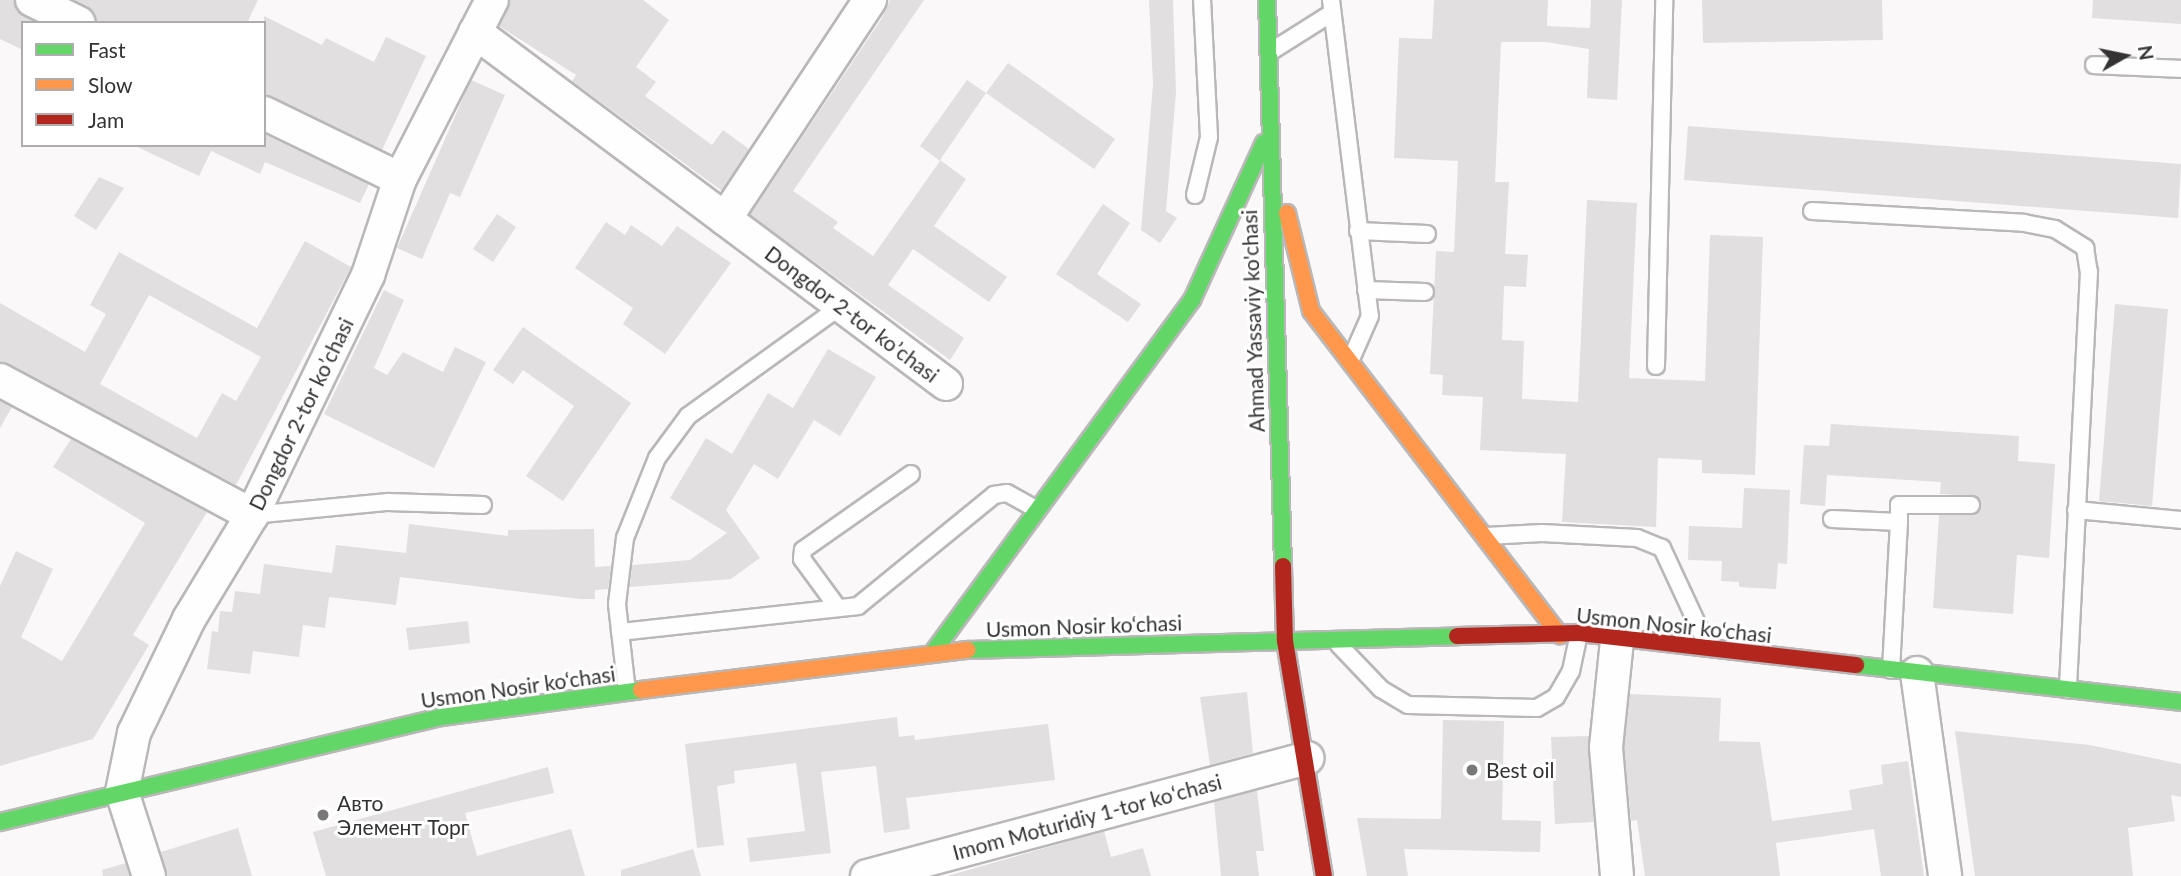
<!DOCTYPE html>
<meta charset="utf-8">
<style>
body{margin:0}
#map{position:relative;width:2181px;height:876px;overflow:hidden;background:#faf8f8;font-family:Lato,sans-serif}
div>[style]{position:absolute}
.building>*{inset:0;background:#e1dfdf}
.roads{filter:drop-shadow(2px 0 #b9b7b7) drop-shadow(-2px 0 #b9b7b7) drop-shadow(0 2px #b9b7b7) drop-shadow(0 -2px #b9b7b7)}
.lane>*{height:16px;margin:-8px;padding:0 8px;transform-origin:8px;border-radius:8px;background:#fefefe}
.street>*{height:32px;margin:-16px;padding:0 16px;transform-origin:16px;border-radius:16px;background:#fefefe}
.fast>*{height:16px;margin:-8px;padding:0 8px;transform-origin:8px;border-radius:8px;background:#63d668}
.slow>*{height:16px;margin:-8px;padding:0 8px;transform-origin:8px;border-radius:8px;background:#ff974d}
.jam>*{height:16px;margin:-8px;padding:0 8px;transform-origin:8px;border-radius:8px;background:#b3261e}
.dots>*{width:19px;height:19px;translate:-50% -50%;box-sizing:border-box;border:4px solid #fff;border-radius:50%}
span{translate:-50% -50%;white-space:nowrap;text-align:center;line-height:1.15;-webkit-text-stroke:6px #fff;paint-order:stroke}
.street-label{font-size:21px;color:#343232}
.poi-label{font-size:21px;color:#343232}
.left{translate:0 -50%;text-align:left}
.legend{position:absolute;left:21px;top:21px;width:245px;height:126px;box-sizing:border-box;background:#fff;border:2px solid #aeadad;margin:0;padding:9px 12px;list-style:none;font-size:21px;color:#343232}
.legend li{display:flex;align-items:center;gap:14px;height:35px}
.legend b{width:35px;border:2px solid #aeadad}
.north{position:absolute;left:2090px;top:21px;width:70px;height:70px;-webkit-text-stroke:5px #fff;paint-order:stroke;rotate:81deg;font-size:19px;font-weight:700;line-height:28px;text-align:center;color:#343232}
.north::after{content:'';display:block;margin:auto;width:24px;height:32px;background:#343232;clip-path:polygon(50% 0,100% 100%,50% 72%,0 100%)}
</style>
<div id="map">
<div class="building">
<i style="clip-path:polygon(0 0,14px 0,17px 11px,37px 23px,23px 23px,23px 50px,0 39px)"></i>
<i style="clip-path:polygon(74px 0,258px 0,247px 23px,97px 23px,94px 12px)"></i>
<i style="clip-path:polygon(510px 0,643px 0,669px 20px,636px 67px,656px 82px,645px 96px,712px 145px,723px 130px,749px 149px,722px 191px,572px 81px,576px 75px,499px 26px)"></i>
<i style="clip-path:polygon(890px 0,924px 0,793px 191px,838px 222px,833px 228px,873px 256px,940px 161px,920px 146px,967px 80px,986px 93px,940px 160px,966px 179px,934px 226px,1007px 277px,989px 302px,913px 249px,888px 285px,964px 338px,950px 360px,750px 215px,882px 18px)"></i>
<i style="clip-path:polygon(1149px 0,1173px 0,1176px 92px,1166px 211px,1177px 218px,1160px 243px,1141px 230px,1153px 84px)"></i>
<i style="clip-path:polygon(1434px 0,1548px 0,1547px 26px,1590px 28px,1591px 0,1622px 0,1617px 100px,1587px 98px,1589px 49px,1546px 42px,1501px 42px,1495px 182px,1509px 182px,1505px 254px,1528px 255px,1526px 287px,1504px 286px,1502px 340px,1524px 341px,1522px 399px,1578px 402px,1587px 200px,1637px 203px,1629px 378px,1705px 381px,1710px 235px,1763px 237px,1755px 475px,1702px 473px,1702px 460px,1658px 458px,1656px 527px,1562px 522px,1566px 454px,1480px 450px,1483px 397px,1442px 395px,1443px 375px,1430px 374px,1436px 251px,1454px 252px,1458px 161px,1394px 158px,1399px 38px,1432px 39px)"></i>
<i style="clip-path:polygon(1702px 0,1882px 0,1883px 40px,1703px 43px)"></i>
<i style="clip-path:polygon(2093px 0,2181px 0,2181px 24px,2092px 18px)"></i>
<i style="clip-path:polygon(264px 16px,322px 45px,326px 38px,374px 62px,386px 37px,426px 56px,382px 150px,264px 95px)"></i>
<i style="clip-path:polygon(1008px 63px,1115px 139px,1094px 169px,986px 93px)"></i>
<i style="clip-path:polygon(471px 80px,505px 95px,460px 197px,450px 193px,422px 259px,397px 248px)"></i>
<i style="clip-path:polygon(1688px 126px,2181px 164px,2178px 218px,1684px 180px)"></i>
<i style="clip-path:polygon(264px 134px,369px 184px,360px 203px,265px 162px,260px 174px,211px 151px,199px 176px,133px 145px,264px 145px)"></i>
<i style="clip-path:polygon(99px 177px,124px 188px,96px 230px,74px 216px)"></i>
<i style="clip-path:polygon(1103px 204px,1130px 223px,1097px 274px,1141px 304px,1128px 322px,1056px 274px)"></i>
<i style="clip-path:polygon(497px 214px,516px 227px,493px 262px,473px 249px)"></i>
<i style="clip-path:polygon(606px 222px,625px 235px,631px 225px,662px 246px,677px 226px,731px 263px,665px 354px,623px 324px,633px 308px,575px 268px)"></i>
<i style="clip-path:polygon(evenodd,305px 241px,351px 267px,236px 485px,0 362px,0 303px,85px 352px,106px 314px,90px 305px,119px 252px,257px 328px,305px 241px,149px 295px,261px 357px,236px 401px,222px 393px,197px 438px,100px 384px,149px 295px)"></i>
<i style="clip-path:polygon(384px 290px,404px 300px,374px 368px,387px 375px,403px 352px,443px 372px,455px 347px,486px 362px,434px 468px,324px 414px)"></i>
<i style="clip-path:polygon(2115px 304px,2168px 309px,2152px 506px,2099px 501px)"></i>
<i style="clip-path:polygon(523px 327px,631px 403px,563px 501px,526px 476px,574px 406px,523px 370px,513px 384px,493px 370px)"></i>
<i style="clip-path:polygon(828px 349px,876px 377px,840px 436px,814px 420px,778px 479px,754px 464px,726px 510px,760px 558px,731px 579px,630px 587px,632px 565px,690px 560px,727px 533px,670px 498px,706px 438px,732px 454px,768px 393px,793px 408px)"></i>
<i style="clip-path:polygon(0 401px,12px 407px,0 428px)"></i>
<i style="clip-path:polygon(1831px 424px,2019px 436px,2018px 461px,2055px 464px,2049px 558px,2017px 555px,2013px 614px,1933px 608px,1939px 515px,1976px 514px,1981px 506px,1976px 496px,1940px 494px,1941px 482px,1827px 475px,1825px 506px,1800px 504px,1804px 445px,1829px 446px)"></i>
<i style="clip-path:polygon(71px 439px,207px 512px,133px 635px,149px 645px,93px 739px,0 766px,0 586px,16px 551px,53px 569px,21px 637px,62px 661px,145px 523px,53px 467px)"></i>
<i style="clip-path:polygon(1744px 488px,1790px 490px,1787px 564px,1778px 563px,1776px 589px,1739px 587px,1739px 582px,1721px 581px,1722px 561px,1688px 560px,1689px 526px,1742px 528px)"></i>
<i style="clip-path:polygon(409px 524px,508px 536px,508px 530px,594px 529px,595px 567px,611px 566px,608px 589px,595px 590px,595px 599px,580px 599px,400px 577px,396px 605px,329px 597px,325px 628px,303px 625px,299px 657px,253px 651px,250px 674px,207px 669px,212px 631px,218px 632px,220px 611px,232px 612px,235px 591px,260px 594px,264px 564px,332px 573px,336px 545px,406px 553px)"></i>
<i style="clip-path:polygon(468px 621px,470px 643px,409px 650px,406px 628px)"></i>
<i style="clip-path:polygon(1247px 692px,1253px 753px,1210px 765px,1200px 697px)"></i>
<i style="clip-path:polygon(1630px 694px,1721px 698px,1719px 741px,1760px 742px,1772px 821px,1852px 810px,1849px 790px,1883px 784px,1881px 765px,1908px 761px,1924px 876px,1881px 876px,1874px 829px,1776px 843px,1780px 876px,1645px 876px,1637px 820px,1631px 821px,1624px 747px)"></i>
<i style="clip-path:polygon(897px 717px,899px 737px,914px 735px,915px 740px,1048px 724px,1055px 780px,906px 798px,910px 829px,884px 833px,876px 766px,821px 772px,831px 853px,750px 862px,747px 838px,805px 831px,796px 763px,734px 771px,735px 783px,717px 786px,724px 845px,697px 848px,685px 744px)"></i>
<i style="clip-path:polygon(1443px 720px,1504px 721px,1502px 820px,1541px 821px,1540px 852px,1404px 849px,1408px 876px,1367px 876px,1357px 818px,1441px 819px)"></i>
<i style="clip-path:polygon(1955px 731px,2090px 745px,2181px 764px,2181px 797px,2171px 795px,2175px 821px,2128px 828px,2133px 876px,1975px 876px)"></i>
<i style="clip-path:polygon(1589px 736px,1594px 822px,1555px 824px,1551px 737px)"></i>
<i style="clip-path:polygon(548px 767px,554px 793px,465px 813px,477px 856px,571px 829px,585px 876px,326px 876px,313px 832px)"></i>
<i style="clip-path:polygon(1257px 790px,1264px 851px,1256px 851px,1259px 876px,1221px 876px,1214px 802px)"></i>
<i style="clip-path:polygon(238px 828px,252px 876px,167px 876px,161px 852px)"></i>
<i style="clip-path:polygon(1104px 831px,1111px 857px,1143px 848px,1151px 876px,947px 876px)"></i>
<i style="clip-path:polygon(693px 849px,701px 876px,621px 876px,621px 870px)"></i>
<i style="clip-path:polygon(126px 863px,130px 876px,103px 876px,102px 870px)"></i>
</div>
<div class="roads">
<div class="lane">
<i style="left:1331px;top:0;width:318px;rotate:83deg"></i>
<i style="left:1370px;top:316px;width:47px;rotate:113.8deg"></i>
<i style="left:1270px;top:52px;width:73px;rotate:-32.2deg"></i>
<i style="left:2094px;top:65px;width:87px;rotate:2.6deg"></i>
<i style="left:1195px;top:195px;width:60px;rotate:-76.4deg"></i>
<i style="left:1209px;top:137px;width:137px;rotate:-92.9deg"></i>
<i style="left:1812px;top:211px;width:212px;rotate:3.2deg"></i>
<i style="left:2024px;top:223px;width:32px;rotate:11deg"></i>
<i style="left:2055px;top:229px;width:36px;rotate:32deg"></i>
<i style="left:2085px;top:248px;width:24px;rotate:81deg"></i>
<i style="left:2089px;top:272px;width:418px;rotate:92.9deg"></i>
<i style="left:1358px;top:231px;width:69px;rotate:2.5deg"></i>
<i style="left:1366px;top:290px;width:59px;rotate:1.9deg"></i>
<i style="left:1656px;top:366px;width:366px;rotate:-88.7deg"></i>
<i style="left:2076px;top:510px;width:105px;rotate:5.4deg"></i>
<i style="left:252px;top:515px;width:137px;rotate:-5.5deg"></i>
<i style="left:388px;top:502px;width:95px;rotate:1.8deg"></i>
<i style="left:1832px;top:519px;width:67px;rotate:2.6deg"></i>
<i style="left:1899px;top:522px;width:148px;rotate:93.1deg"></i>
<i style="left:1899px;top:522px;width:17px;rotate:-90deg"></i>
<i style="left:1899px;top:505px;width:72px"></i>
<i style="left:1486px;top:536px;width:56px;rotate:-3.1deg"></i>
<i style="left:1542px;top:533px;width:95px;rotate:3deg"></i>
<i style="left:1637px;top:538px;width:27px;rotate:22deg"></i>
<i style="left:1662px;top:548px;width:107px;rotate:65.1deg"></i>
<i style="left:838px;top:608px;width:61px;rotate:-126.3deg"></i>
<i style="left:802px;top:559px;width:9px;rotate:-84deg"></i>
<i style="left:803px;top:550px;width:132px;rotate:-35.1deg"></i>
<i style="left:620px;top:632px;width:239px;rotate:-6.2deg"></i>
<i style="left:858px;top:606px;width:176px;rotate:-39.2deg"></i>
<i style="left:994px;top:495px;width:13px;rotate:-9deg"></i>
<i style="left:1007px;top:493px;width:35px;rotate:29deg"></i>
<i style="left:1339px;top:645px;width:61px;rotate:46.3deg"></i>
<i style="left:1381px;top:689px;width:31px;rotate:31deg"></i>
<i style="left:1408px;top:705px;width:129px;rotate:1.3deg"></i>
<i style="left:1537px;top:708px;width:22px;rotate:-30deg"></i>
<i style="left:1556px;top:697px;width:30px;rotate:-60deg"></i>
<i style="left:1571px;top:671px;width:39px;rotate:-78deg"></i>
<i style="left:627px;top:692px;width:89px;rotate:-96.5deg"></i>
<i style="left:617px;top:604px;width:66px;rotate:-83.1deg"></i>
<i style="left:625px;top:538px;width:86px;rotate:-68.2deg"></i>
<i style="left:657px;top:458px;width:52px;rotate:-53.6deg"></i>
<i style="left:688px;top:416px;width:188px;rotate:-35.7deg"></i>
</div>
<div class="street">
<i style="left:32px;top:0;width:52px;rotate:26.1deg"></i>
<i style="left:475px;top:32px;width:588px;rotate:36.77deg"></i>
<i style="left:264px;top:113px;width:151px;rotate:25.9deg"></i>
<i style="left:725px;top:219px;width:263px;rotate:-56.5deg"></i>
<i style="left:0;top:380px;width:286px;rotate:28.2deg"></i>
<i style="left:1917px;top:673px;width:205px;rotate:82.1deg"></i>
<i style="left:149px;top:876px;width:88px;rotate:-107.8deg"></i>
<i style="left:122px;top:792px;width:60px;rotate:-78.5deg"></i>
<i style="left:134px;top:733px;width:127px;rotate:-64.2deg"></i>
<i style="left:189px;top:619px;width:122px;rotate:-58.8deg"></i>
<i style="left:252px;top:515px;width:267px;rotate:-64.2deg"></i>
<i style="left:368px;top:275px;width:101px;rotate:-71.6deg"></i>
<i style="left:400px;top:179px;width:201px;rotate:-62.8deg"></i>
<i style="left:867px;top:876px;width:456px;rotate:-15deg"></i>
<i style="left:1617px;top:876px;width:129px;rotate:-94.9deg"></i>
<i style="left:1606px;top:747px;width:107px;rotate:-84.1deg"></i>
</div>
<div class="fast">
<i style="left:1267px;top:0;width:566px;rotate:88.38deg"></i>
<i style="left:968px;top:650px;width:489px;rotate:-1.6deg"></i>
<i style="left:934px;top:651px;width:436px;rotate:-53.7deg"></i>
<i style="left:1192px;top:300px;width:173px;rotate:-65.4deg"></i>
<i style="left:1856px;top:665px;width:327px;rotate:6.5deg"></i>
<i style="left:0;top:822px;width:454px;rotate:-13.4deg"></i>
<i style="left:442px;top:717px;width:201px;rotate:-7.7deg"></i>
</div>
<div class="slow">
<i style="left:1287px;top:213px;width:101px;rotate:76.2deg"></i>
<i style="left:1311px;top:311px;width:409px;rotate:52.5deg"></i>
<i style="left:641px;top:690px;width:329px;rotate:-7deg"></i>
</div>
<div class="jam">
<i style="left:1283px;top:566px;width:75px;rotate:88.5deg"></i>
<i style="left:1285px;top:641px;width:238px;rotate:80.6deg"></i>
<i style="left:1457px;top:636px;width:122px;rotate:-1.4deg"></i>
<i style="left:1579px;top:633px;width:279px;rotate:6.6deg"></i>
</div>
</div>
<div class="dots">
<i style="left:1472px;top:770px;background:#797777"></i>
<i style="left:323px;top:815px;background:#797777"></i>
</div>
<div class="street-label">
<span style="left:852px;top:314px;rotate:37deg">Dongdor 2-tor koʼchasi</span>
<span style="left:1253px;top:321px;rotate:-92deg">Ahmad Yassaviy ko'chasi</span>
<span style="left:301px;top:414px;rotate:-64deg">Dongdor 2-tor koʼchasi</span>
<span style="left:1674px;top:625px;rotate:6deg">Usmon Nosir ko‘chasi</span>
<span style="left:1084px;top:626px;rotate:-2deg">Usmon Nosir ko‘chasi</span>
<span style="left:518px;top:687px;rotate:-8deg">Usmon Nosir ko‘chasi</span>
<span style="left:1087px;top:817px;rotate:-15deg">Imom Moturidiy 1-tor koʻchasi</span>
</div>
<div class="poi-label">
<span class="left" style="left:1486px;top:770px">Best oil</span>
<span class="left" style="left:337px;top:815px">Авто<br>Элемент Торг</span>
</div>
<ul class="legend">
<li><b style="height:9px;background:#63d668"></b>Fast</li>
<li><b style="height:9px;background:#ff974d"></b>Slow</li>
<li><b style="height:9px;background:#b3261e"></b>Jam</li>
</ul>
<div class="north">N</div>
</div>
